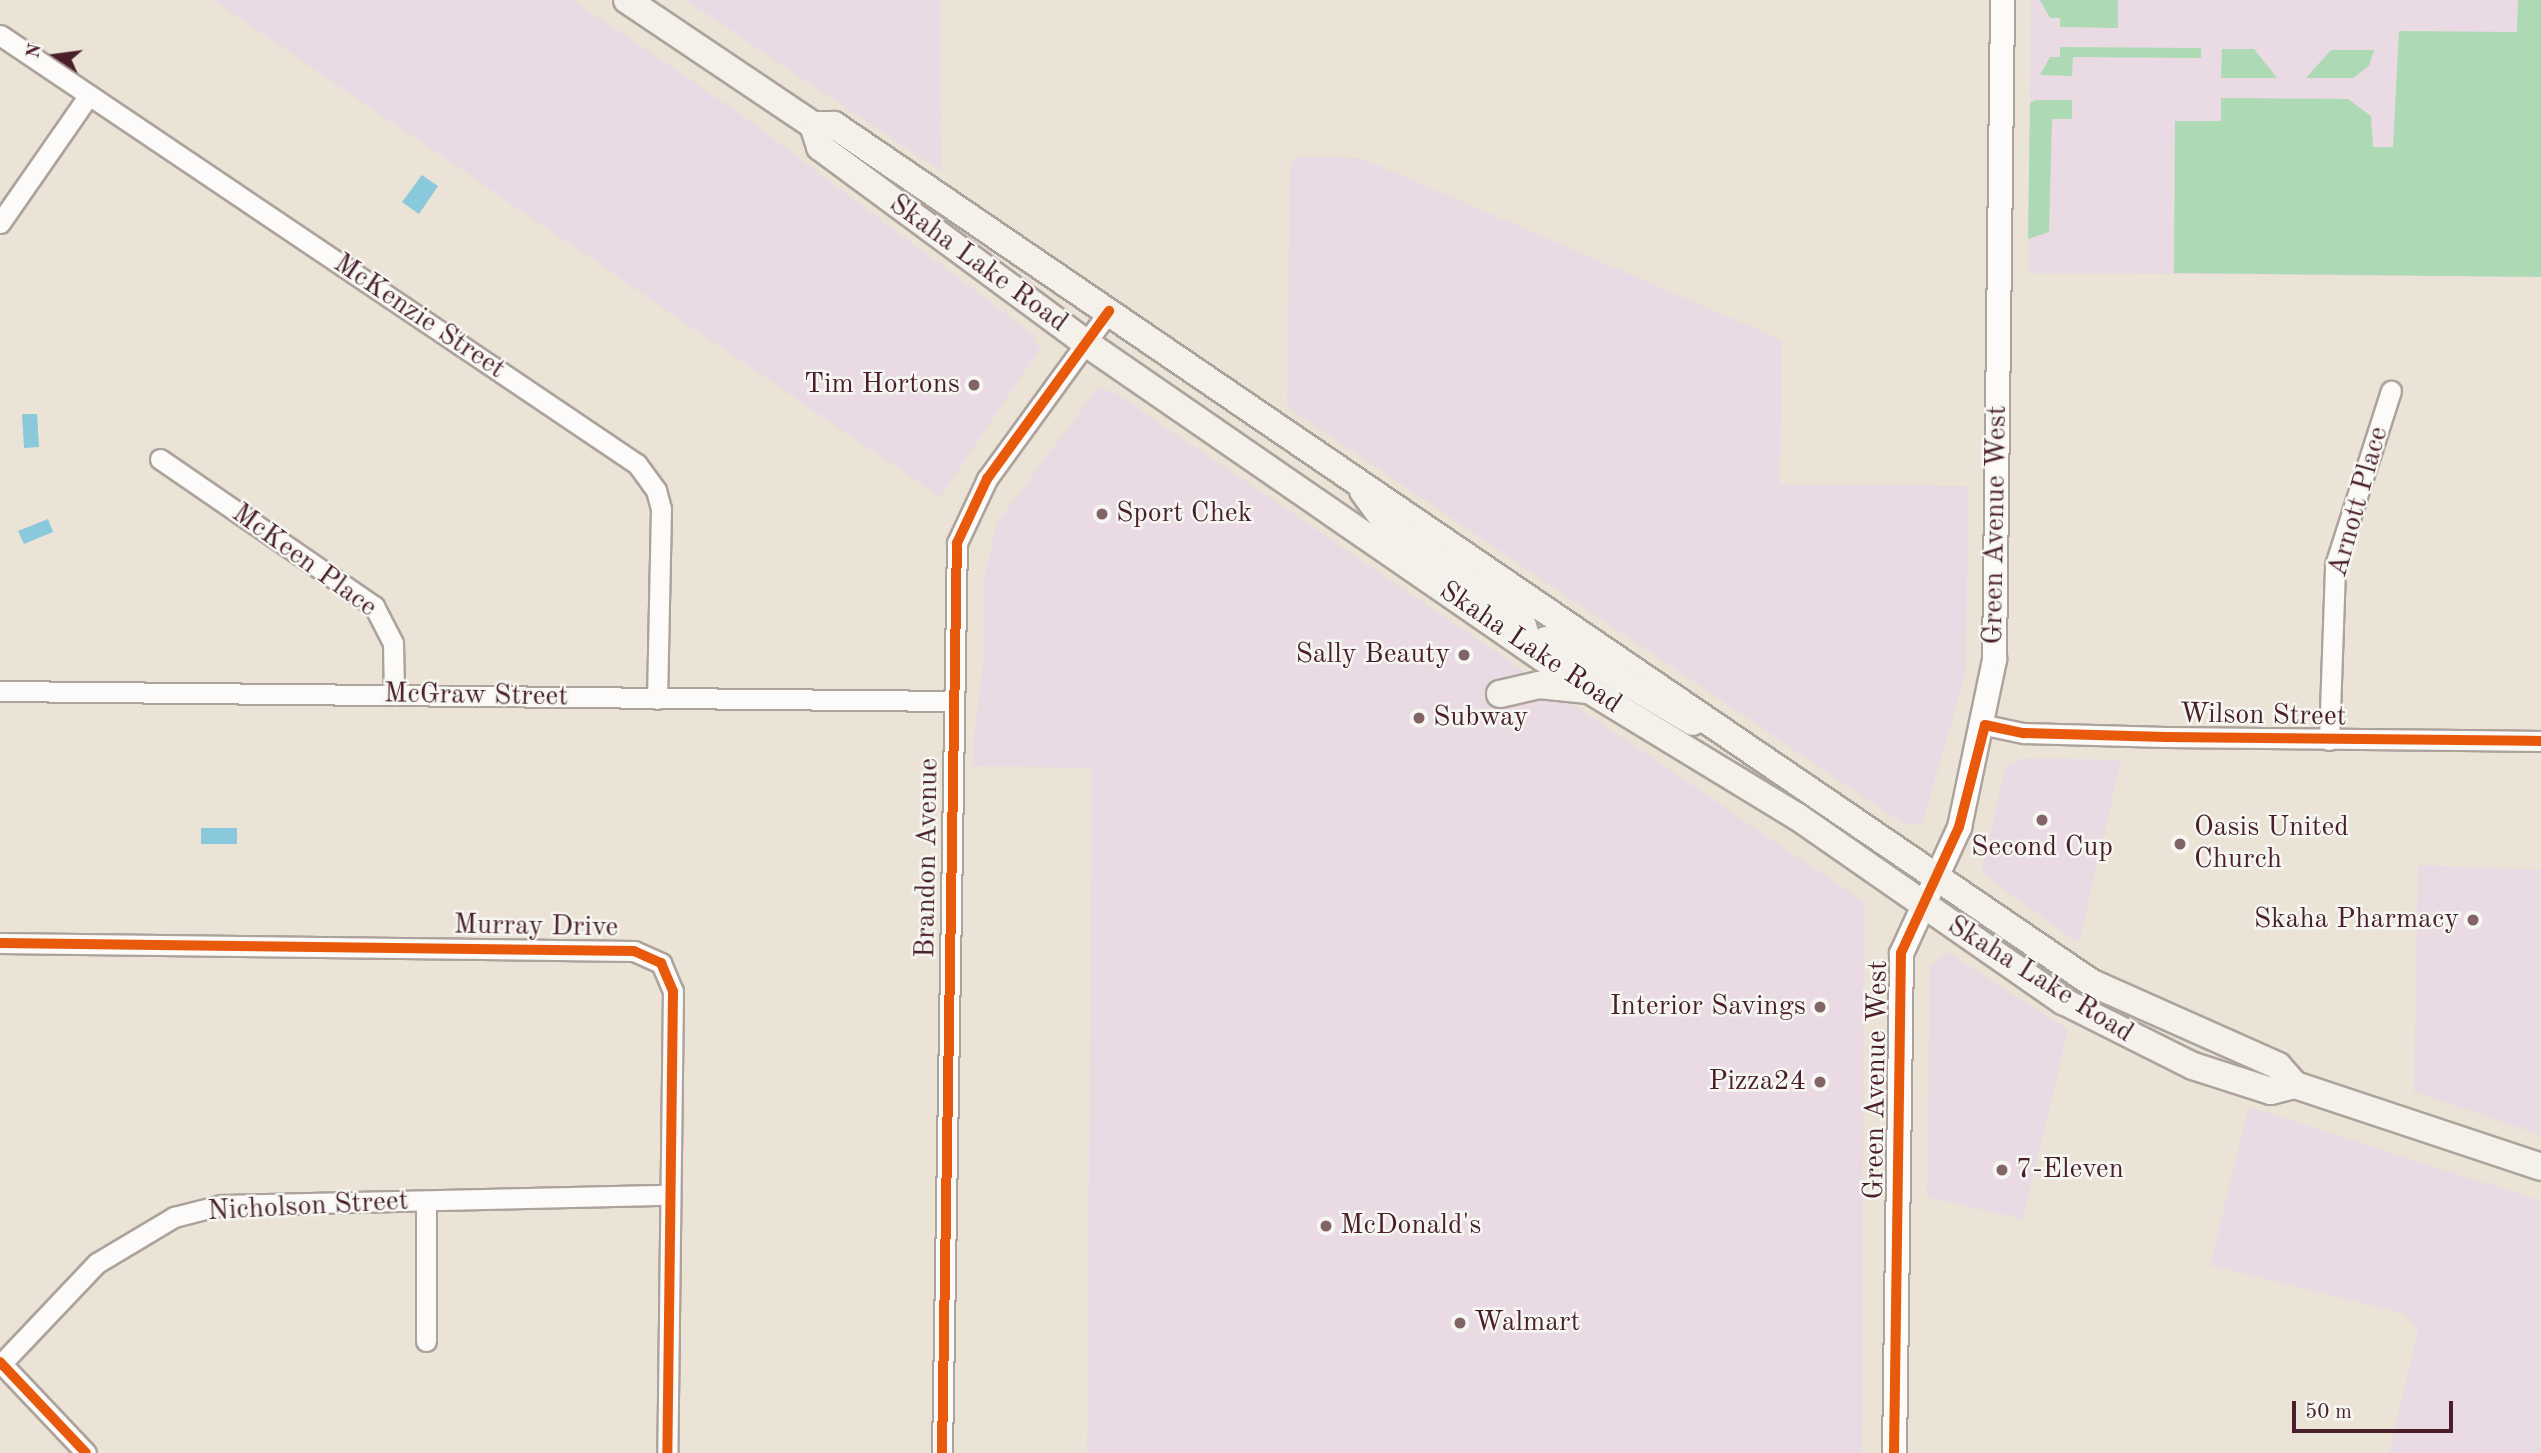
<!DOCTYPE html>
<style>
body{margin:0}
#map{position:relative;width:2541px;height:1453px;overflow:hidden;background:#ebe3d6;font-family:"Old Standard TT",serif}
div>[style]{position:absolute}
.built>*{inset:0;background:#eadae3}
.green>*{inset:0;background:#addab4}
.water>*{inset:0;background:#8ac9dc}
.roads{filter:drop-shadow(2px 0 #ada39d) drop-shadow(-2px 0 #ada39d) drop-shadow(0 2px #ada39d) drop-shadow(0 -2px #ada39d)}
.minor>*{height:19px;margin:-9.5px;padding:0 9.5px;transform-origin:9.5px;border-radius:9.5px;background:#fcfbf9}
.tertiary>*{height:23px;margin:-11.5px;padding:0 11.5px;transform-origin:11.5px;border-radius:11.5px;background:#fcfbf9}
.secondary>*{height:26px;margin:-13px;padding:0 13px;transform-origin:13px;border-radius:13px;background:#f4f1ea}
.cycleway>*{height:10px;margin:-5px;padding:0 5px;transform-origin:5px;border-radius:5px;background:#e8590c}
.dots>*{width:19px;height:19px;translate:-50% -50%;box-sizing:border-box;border:4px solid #f6f6f2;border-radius:50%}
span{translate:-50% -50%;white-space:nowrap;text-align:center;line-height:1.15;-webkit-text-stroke:5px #f6f6f2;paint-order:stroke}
.street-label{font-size:28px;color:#4a1f2b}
.poi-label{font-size:28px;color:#4a1f2b}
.right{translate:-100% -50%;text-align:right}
.left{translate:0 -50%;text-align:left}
.north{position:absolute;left:21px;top:21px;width:70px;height:70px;-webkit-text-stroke:5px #f6f6f2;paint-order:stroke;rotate:283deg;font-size:19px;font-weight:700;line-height:28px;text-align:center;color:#4a1f2b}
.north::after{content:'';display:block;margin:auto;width:24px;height:32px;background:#4a1f2b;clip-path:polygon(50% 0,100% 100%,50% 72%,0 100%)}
.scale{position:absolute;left:2292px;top:1401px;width:161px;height:32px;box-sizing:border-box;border:4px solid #4a1f2b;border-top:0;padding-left:9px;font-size:21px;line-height:24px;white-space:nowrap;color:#4a1f2b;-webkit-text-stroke:5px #f6f6f2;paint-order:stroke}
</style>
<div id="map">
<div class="built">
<i style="clip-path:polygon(213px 0,573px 0,739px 113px,1031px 333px,1040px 349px,940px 497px)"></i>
<i style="clip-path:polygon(686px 0,940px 0,941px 172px)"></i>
<i style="clip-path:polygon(2031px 0,2541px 0,2541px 277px,2028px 273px)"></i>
<i style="clip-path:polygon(1296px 157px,1361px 158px,1782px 340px,1780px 485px,1968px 486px,1966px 672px,1922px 824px,1904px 824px,1287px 407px,1290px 166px)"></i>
<i style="clip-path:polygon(1097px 389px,1114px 392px,1864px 902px,1862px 1453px,1087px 1453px,1092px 768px,973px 766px,973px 743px,984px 658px,984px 579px,997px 523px)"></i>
<i style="clip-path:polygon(2025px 758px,2121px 760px,2079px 943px,1981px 873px,2006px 765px)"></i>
<i style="clip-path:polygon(2418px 865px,2541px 870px,2541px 1135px,2414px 1092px)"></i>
<i style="clip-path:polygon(1948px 952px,2068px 1030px,2023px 1219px,1927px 1197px,1930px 966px)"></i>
<i style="clip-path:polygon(2249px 1107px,2541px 1201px,2541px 1453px,2389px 1453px,2418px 1331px,2403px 1313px,2210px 1265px)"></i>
</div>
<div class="green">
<i style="clip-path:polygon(2040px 0,2118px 0,2118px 28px,2060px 27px,2060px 18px,2050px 18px)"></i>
<i style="clip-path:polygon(2518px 0,2541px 0,2541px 277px,2174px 273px,2175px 121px,2221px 121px,2221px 98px,2348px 99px,2371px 116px,2373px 147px,2393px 147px,2399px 31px,2517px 32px)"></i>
<i style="clip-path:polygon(2060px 47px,2201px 48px,2201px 58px,2073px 57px,2072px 76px,2040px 75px,2050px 57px,2060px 57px)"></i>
<i style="clip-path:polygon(2222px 49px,2254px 49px,2277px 78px,2221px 78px)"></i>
<i style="clip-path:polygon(2331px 50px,2374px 50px,2369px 66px,2353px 78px,2306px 78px)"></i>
<i style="clip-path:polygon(2036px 100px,2072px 100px,2072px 119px,2052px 119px,2049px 232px,2028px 239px,2030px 103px)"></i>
</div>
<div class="water">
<i style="clip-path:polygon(422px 175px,438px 186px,419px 214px,402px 202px)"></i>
<i style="clip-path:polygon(22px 414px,37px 414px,39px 447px,24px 448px)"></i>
<i style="clip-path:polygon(48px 519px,53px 532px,24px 544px,18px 531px)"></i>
<i style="clip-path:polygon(201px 828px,237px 828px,237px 844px,201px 844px)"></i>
</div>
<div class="roads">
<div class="minor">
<i style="left:0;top:35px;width:768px;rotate:33.96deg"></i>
<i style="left:637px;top:464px;width:32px;rotate:54deg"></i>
<i style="left:656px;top:490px;width:20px;rotate:75deg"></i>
<i style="left:661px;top:509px;width:190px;rotate:91.2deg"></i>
<i style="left:0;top:223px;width:156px;rotate:-55.2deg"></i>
<i style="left:160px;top:459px;width:260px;rotate:34.5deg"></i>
<i style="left:374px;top:606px;width:42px;rotate:62.8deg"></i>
<i style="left:393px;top:643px;width:52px;rotate:88.9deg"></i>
<i style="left:0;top:691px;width:953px;rotate:0.6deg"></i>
<i style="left:1985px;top:725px;width:40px;rotate:12deg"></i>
<i style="left:2024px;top:733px;width:142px;rotate:1.6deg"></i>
<i style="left:2166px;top:737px;width:375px;rotate:0.6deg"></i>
<i style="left:2329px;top:740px;width:175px;rotate:-88deg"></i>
<i style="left:2335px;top:565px;width:183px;rotate:-72.2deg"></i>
<i style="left:0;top:943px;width:634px;rotate:0.72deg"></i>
<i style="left:634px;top:951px;width:30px;rotate:24deg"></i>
<i style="left:661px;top:963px;width:30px;rotate:67deg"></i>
<i style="left:673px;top:991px;width:462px;rotate:90.7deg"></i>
<i style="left:426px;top:1341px;width:139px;rotate:-90deg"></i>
<i style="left:0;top:1362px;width:125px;rotate:46.6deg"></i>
<i style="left:2px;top:1363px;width:138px;rotate:-46.5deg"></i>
<i style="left:97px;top:1263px;width:90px;rotate:-30.9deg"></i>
<i style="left:174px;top:1217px;width:49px;rotate:-14.3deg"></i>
<i style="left:221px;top:1205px;width:449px;rotate:-1.3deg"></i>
<i style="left:942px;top:1453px;width:910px;rotate:-89.06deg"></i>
<i style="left:957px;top:543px;width:71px;rotate:-64.9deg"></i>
<i style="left:987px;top:479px;width:208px;rotate:-54deg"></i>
</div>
<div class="tertiary">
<i style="left:1894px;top:1453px;width:500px;rotate:-89.2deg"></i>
<i style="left:1901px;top:953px;width:139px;rotate:-65.3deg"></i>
<i style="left:1959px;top:827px;width:172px;rotate:-78.2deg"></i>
<i style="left:1994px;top:659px;width:659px;rotate:-89.3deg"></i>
</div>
<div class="secondary">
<i style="left:627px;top:0;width:224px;rotate:33.9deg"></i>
<i style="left:813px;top:125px;width:21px"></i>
<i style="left:834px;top:125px;width:1523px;rotate:34.3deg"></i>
<i style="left:2092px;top:983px;width:204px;rotate:24deg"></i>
<i style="left:2278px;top:1066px;width:25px;rotate:48deg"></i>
<i style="left:2295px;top:1085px;width:259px;rotate:18.4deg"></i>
<i style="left:813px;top:125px;width:23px;rotate:72deg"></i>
<i style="left:820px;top:147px;width:330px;rotate:36.4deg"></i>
<i style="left:1086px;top:343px;width:611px;rotate:34.6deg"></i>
<i style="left:1589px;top:690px;width:245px;rotate:31.3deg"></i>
<i style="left:1798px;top:817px;width:323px;rotate:34.8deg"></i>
<i style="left:2063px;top:1001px;width:145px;rotate:26.6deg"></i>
<i style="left:2193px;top:1066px;width:82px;rotate:17.8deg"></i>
<i style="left:2271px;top:1091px;width:25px;rotate:-14deg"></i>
<i style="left:1363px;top:491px;width:34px;rotate:54deg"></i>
<i style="left:1383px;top:519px;width:143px;rotate:35.4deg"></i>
<i style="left:1500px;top:602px;width:33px;rotate:46deg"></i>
<i style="left:1523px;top:626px;width:19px;rotate:72deg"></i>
<i style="left:1530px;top:649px;width:18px;rotate:-29deg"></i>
<i style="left:1546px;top:640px;width:16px;rotate:14deg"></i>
<i style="left:1562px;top:644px;width:152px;rotate:30.8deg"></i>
<i style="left:1500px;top:694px;width:40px;rotate:-13deg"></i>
<i style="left:1539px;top:685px;width:49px;rotate:5.8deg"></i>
</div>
</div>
<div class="cycleway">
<i style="left:0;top:943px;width:634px;rotate:0.72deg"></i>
<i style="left:634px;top:951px;width:30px;rotate:24deg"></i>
<i style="left:661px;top:963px;width:30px;rotate:67deg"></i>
<i style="left:673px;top:991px;width:462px;rotate:90.7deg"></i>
<i style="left:0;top:1362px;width:125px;rotate:46.6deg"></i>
<i style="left:942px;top:1453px;width:910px;rotate:-89.06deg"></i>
<i style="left:957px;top:543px;width:71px;rotate:-64.9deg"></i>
<i style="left:987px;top:479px;width:208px;rotate:-54deg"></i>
<i style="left:1894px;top:1453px;width:500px;rotate:-89.2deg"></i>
<i style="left:1901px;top:953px;width:139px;rotate:-65.3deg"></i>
<i style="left:1959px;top:827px;width:105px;rotate:-75.7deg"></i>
<i style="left:1985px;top:725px;width:40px;rotate:12deg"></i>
<i style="left:2024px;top:733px;width:142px;rotate:1.6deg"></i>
<i style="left:2166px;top:737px;width:375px;rotate:0.6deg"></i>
</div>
<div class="dots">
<i style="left:974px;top:385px;background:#826467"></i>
<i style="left:1102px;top:514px;background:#826467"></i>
<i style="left:1464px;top:655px;background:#826467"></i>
<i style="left:1419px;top:718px;background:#826467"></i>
<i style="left:2042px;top:820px;background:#826467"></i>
<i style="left:2180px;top:844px;background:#826467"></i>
<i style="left:2473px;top:920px;background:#826467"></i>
<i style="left:1820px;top:1007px;background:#826467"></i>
<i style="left:1820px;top:1082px;background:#826467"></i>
<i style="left:2002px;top:1170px;background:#826467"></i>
<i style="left:1326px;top:1226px;background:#826467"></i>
<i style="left:1460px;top:1323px;background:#826467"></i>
</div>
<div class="street-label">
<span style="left:978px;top:264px;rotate:36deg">Skaha Lake Road</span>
<span style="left:419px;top:317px;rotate:34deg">McKenzie Street</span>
<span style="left:2359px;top:502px;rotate:-74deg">Arnott Place</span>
<span style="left:1996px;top:525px;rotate:-89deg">Green Avenue West</span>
<span style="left:304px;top:561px;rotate:36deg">McKeen Place</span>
<span style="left:1530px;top:648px;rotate:34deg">Skaha Lake Road</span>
<span style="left:476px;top:696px;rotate:1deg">McGraw Street</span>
<span style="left:2263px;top:716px;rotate:1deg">Wilson Street</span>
<span style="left:928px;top:858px;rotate:-89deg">Brandon Avenue</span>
<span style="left:536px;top:927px;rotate:1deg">Murray Drive</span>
<span style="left:2040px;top:980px;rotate:32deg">Skaha Lake Road</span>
<span style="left:1877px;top:1080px;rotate:-89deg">Green Avenue West</span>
<span style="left:308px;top:1207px;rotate:-3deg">Nicholson Street</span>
</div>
<div class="poi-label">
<span class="right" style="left:960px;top:385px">Tim Hortons</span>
<span class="left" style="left:1116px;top:514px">Sport Chek</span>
<span class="right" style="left:1450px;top:655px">Sally Beauty</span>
<span class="left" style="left:1433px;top:718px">Subway</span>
<span class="left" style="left:2194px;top:844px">Oasis United<br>Church</span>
<span style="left:2042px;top:848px">Second Cup</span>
<span class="right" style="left:2459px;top:920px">Skaha Pharmacy</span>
<span class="right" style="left:1806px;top:1007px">Interior Savings</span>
<span class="right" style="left:1806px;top:1082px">Pizza24</span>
<span class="left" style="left:2016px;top:1170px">7-Eleven</span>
<span class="left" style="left:1340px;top:1226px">McDonald's</span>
<span class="left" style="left:1474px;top:1323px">Walmart</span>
</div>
<div class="north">N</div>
<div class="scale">50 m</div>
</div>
